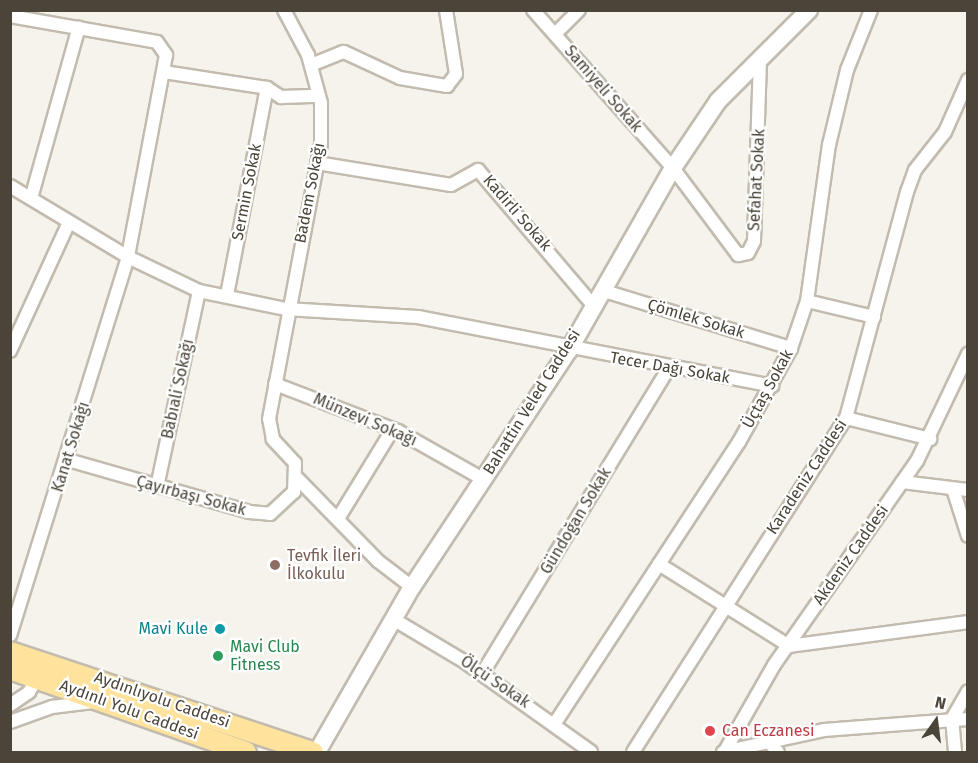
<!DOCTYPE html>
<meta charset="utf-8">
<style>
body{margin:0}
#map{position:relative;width:978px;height:763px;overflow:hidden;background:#f6f3ec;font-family:"Fira Sans",sans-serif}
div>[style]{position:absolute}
.roads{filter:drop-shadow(2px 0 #c2bbae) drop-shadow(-2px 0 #c2bbae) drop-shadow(0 2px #c2bbae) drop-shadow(0 -2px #c2bbae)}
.minor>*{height:12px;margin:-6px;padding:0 6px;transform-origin:6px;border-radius:6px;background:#fff}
.tertiary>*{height:16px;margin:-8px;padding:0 8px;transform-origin:8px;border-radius:8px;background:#fff}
.primary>*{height:20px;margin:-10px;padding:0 10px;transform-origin:10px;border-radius:10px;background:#ffe39c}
.dots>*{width:16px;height:16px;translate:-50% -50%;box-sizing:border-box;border:3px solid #fff;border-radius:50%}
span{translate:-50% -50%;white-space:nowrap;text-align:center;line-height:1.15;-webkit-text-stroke:4.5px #fff;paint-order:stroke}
.street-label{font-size:16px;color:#4b4439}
.education-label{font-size:16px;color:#785e54}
.left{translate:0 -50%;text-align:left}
.culture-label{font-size:16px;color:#0d838f}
.right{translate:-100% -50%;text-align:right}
.leisure-label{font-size:16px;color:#27864d}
.health-label{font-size:16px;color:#be3a42}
.frame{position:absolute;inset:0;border:12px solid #4b4439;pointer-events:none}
.north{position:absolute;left:906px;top:691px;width:60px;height:60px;-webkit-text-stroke:4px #fff;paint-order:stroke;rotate:14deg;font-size:16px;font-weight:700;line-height:24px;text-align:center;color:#4b4439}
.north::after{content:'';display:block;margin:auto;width:21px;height:27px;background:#4b4439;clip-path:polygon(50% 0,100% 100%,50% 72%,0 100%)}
</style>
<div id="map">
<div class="roads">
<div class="minor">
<i style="left:533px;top:10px;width:211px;rotate:48.5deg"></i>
<i style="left:673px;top:168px;width:109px;rotate:53.2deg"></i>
<i style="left:738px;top:255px;width:10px;rotate:-11deg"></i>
<i style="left:748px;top:253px;width:13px;rotate:-63deg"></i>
<i style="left:754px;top:241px;width:184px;rotate:-88.1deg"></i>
<i style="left:10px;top:16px;width:149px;rotate:10deg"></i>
<i style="left:157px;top:42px;width:16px;rotate:55deg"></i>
<i style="left:166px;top:55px;width:206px;rotate:100.7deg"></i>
<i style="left:128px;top:257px;width:396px;rotate:107.3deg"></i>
<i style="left:555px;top:34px;width:34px;rotate:-45deg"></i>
<i style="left:311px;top:65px;width:35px;rotate:-22deg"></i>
<i style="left:344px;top:52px;width:62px;rotate:24.9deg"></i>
<i style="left:400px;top:78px;width:48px;rotate:9.7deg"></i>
<i style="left:447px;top:86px;width:15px;rotate:-53deg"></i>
<i style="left:456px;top:74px;width:65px;rotate:-98.9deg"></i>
<i style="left:164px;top:72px;width:104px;rotate:8.8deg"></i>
<i style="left:267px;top:88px;width:17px;rotate:33deg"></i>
<i style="left:281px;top:97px;width:38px;rotate:-2deg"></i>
<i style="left:317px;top:163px;width:136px;rotate:9.3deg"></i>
<i style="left:451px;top:185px;width:31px;rotate:-29deg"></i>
<i style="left:478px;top:170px;width:176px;rotate:49.6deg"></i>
<i style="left:10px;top:186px;width:138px;rotate:31deg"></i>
<i style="left:128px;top:257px;width:79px;rotate:25.6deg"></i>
<i style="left:199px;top:291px;width:89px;rotate:11.7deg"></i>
<i style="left:286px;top:309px;width:132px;rotate:3.5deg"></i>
<i style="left:418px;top:317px;width:361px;rotate:11deg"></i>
<i style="left:32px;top:195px;width:174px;rotate:-74.4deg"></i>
<i style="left:601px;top:290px;width:199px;rotate:17deg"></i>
<i style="left:227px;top:295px;width:211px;rotate:-79.1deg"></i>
<i style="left:807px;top:301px;width:69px;rotate:13.4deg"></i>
<i style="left:10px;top:351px;width:142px;rotate:-65.4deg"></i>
<i style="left:275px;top:384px;width:132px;rotate:20.9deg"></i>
<i style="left:398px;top:431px;width:98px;rotate:29.5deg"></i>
<i style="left:846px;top:418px;width:87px;rotate:14deg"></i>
<i style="left:68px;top:460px;width:188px;rotate:16deg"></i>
<i style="left:249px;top:512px;width:21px;rotate:5deg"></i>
<i style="left:270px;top:514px;width:33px;rotate:-43deg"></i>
<i style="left:294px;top:492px;width:29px;rotate:-88deg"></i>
<i style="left:295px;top:463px;width:33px;rotate:-133deg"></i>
<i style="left:273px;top:439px;width:20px;rotate:-101deg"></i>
<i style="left:269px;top:419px;width:280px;rotate:-79.3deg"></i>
<i style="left:321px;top:144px;width:41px;rotate:-90deg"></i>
<i style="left:321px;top:103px;width:50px;rotate:-105.2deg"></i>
<i style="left:308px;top:55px;width:51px;rotate:-118.1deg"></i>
<i style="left:297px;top:478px;width:116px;rotate:45.7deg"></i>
<i style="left:378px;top:561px;width:43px;rotate:37.4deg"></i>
<i style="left:902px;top:482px;width:66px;rotate:6.9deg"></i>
<i style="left:157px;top:487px;width:200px;rotate:-77.9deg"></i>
<i style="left:953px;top:489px;width:49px;rotate:72.3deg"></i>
<i style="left:339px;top:517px;width:103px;rotate:-58.5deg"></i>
<i style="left:659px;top:564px;width:154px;rotate:32.2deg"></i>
<i style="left:789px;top:646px;width:181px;rotate:-7.6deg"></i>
<i style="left:393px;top:619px;width:84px;rotate:30.8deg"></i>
<i style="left:465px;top:662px;width:155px;rotate:35.5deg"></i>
<i style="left:482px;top:674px;width:359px;rotate:-58.6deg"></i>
<i style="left:10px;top:705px;width:23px;rotate:-34deg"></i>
<i style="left:29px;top:692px;width:16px;rotate:-60deg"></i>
<i style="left:10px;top:722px;width:45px;rotate:-19.7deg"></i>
<i style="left:52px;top:707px;width:41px;rotate:-7deg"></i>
<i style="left:555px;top:723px;width:336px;rotate:-56.8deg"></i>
<i style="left:739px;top:442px;width:107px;rotate:-61deg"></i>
<i style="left:791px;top:348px;width:50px;rotate:-71.2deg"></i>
<i style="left:807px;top:301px;width:158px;rotate:-82deg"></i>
<i style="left:829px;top:145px;width:77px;rotate:-76.5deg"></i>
<i style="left:847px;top:70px;width:65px;rotate:-68.2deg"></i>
<i style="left:768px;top:741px;width:15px;rotate:48deg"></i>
<i style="left:725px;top:751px;width:99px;rotate:-60.3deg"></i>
<i style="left:774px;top:665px;width:249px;rotate:-55deg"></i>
<i style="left:917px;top:461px;width:119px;rotate:-64.5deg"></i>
<i style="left:633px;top:752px;width:396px;rotate:-57.5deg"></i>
<i style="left:846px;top:418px;width:234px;rotate:-74.9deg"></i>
<i style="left:907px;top:192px;width:23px;rotate:-70deg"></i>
<i style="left:915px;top:170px;width:48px;rotate:-51.7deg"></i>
<i style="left:945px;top:132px;width:57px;rotate:-66.1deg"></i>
<i style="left:723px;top:752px;width:103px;rotate:-12.3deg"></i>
<i style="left:824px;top:730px;width:144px;rotate:-4.4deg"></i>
<i style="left:955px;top:752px;width:33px;rotate:-95deg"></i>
<i style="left:952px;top:719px;width:32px;rotate:-60deg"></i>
</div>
<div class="tertiary">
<i style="left:317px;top:752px;width:190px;rotate:-60.1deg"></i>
<i style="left:412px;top:587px;width:284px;rotate:-56.5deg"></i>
<i style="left:569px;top:350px;width:210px;rotate:-60.3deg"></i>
<i style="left:673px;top:168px;width:81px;rotate:-56.1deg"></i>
<i style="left:718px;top:101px;width:129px;rotate:-45deg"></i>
</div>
<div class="primary">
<i style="left:10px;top:652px;width:319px;rotate:18.3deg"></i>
<i style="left:10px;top:669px;width:250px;rotate:19.4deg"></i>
</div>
</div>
<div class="dots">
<i style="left:275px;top:565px;background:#8d6e63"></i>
<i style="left:220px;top:629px;background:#0f9aa8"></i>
<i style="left:218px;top:656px;background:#2e9e5b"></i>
<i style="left:710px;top:731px;background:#e0444e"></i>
</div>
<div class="street-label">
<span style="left:603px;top:89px;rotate:49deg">Samiyeli Sokak</span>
<span style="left:757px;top:180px;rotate:-87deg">Sefahat Sokak</span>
<span style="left:247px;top:192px;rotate:-79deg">Sermin Sokak</span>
<span style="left:310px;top:193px;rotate:-79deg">Badem Sokağı</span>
<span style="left:517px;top:213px;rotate:49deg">Kadirli Sokak</span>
<span style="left:696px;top:319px;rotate:17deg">Çömlek Sokak</span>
<span style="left:670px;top:368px;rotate:10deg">Tecer Dağı Sokak</span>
<span style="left:178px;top:389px;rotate:-78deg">Babıali Sokağı</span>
<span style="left:768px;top:389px;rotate:-61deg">Üçtaş Sokak</span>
<span style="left:532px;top:402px;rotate:-58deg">Bahattin Veled Caddesi</span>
<span style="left:365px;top:420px;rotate:23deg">Münzevi Sokağı</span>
<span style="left:71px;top:447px;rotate:-73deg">Kanat Sokağı</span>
<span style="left:807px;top:477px;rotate:-57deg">Karadeniz Caddesi</span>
<span style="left:191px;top:496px;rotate:15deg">Çayırbaşı Sokak</span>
<span style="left:576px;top:521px;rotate:-59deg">Gündoğan Sokak</span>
<span style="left:851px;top:555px;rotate:-55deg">Akdeniz Caddesi</span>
<span style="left:495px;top:682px;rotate:34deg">Ölçü Sokak</span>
<span style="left:162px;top:700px;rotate:19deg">Aydınlıyolu Caddesi</span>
<span style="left:129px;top:710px;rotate:20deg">Aydınlı Yolu Caddesi</span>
</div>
<div class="education-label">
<span class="left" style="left:287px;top:565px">Tevfik İleri<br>İlkokulu</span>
</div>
<div class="culture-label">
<span class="right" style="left:208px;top:629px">Mavi Kule</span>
</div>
<div class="leisure-label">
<span class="left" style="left:230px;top:656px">Mavi Club<br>Fitness</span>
</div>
<div class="health-label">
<span class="left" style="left:722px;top:731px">Can Eczanesi</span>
</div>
<div class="frame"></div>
<div class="north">N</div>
</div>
